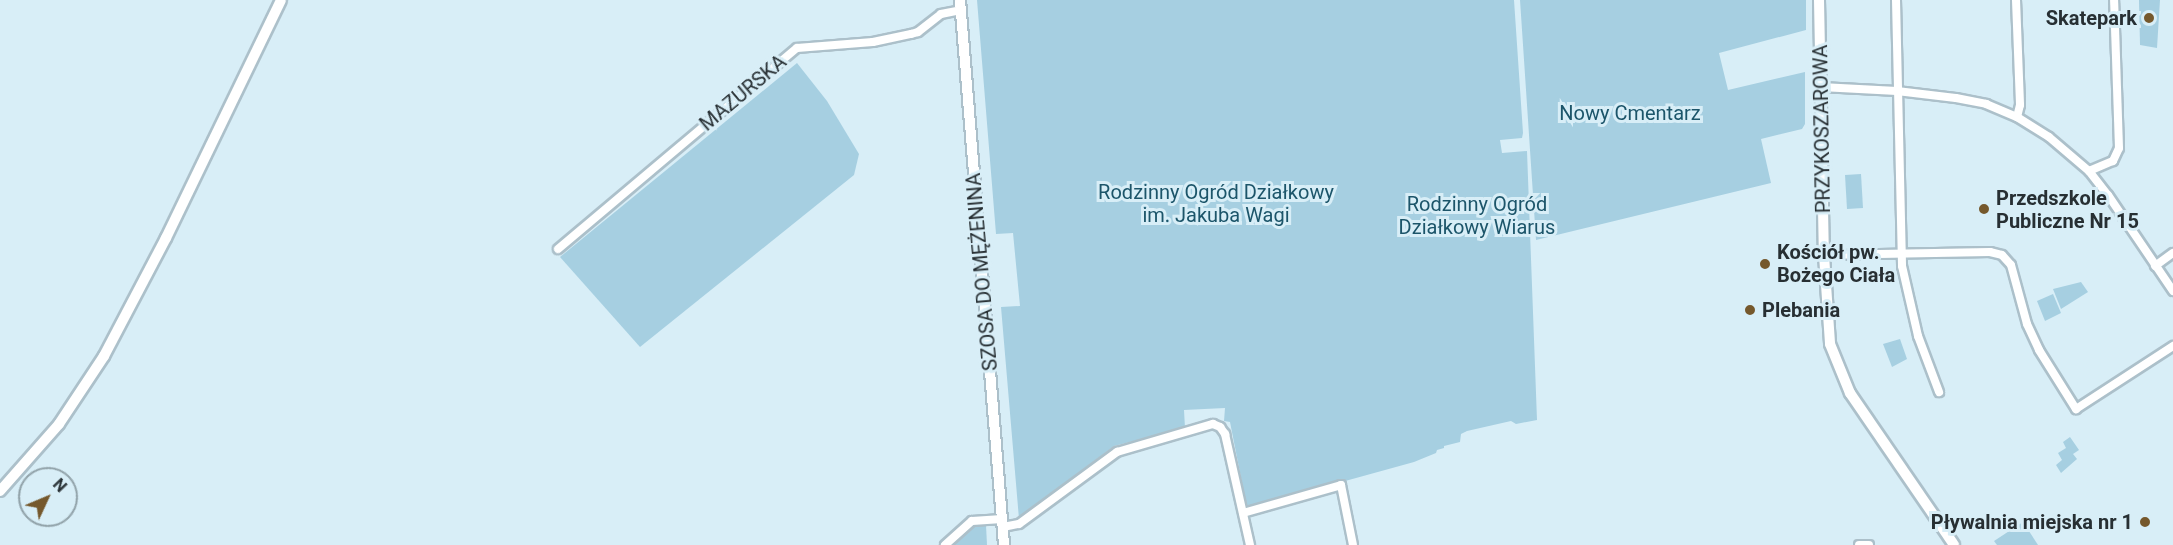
<!DOCTYPE html>
<meta charset="utf-8">
<style>
body{margin:0}
#map{position:relative;width:2173px;height:545px;overflow:hidden;background:#d8eef7;font-family:Roboto,sans-serif}
div>[style]{position:absolute}
.green>*{inset:0;background:#a6cfe1}
.roads{filter:drop-shadow(2px 0 #acc0ca) drop-shadow(-2px 0 #acc0ca) drop-shadow(0 2px #acc0ca) drop-shadow(0 -2px #acc0ca)}
.street>*{height:8px;margin:-4px;padding:0 4px;transform-origin:4px;border-radius:4px;background:#fff}
.secondary>*{height:10px;margin:-5px;padding:0 5px;transform-origin:5px;border-radius:5px;background:#fff}
.dots>*{width:16px;height:16px;translate:-50% -50%;box-sizing:border-box;border:3px solid #d8eef7;border-radius:50%}
span{translate:-50% -50%;white-space:nowrap;text-align:center;line-height:1.15;-webkit-text-stroke:6px #d8eef7;paint-order:stroke}
.poi-label{font-size:20px;color:#272f33;font-weight:700}
.right{translate:-100% -50%;text-align:right}
.left{translate:0 -50%;text-align:left}
.street-label{font-size:20px;color:#272f33}
.park-label{font-size:20px;color:#1c556a}
.north{position:absolute;left:18px;top:467px;width:60px;height:60px;box-sizing:border-box;background:#d8eef7;border:2px solid #91a2a9;border-radius:50%;rotate:46deg;font-size:16px;font-weight:700;line-height:24px;text-align:center;color:#272f33}
.north::after{content:'';display:block;margin:auto;width:21px;height:27px;background:#75582c;clip-path:polygon(50% 0,100% 100%,50% 72%,0 100%)}
</style>
<div id="map">
<div class="green">
<i style="clip-path:polygon(977px 0,1514px 0,1523px 133px,1522px 138px,1500px 140px,1502px 153px,1527px 151px,1537px 420px,1516px 424px,1511px 421px,1467px 431px,1461px 434px,1460px 442px,1444px 446px,1444px 448px,1437px 450px,1436px 453px,1414px 462px,1247px 508px,1230px 422px,1224px 421px,1225px 408px,1184px 410px,1185px 428px,1114px 446px,1019px 519px,1001px 307px,1020px 306px,1013px 233px,996px 234px)"></i>
<i style="clip-path:polygon(1520px 0,1806px 0,1806px 30px,1719px 53px,1728px 90px,1805px 72px,1805px 124px,1802px 129px,1761px 139px,1771px 183px,1536px 240px)"></i>
<i style="clip-path:polygon(2139px 0,2160px 0,2157px 48px,2140px 45px)"></i>
<i style="clip-path:polygon(797px 63px,827px 101px,859px 154px,854px 175px,640px 347px,560px 257px)"></i>
<i style="clip-path:polygon(1861px 174px,1863px 208px,1847px 209px,1845px 175px)"></i>
<i style="clip-path:polygon(2081px 282px,2088px 292px,2061px 309px,2053px 289px)"></i>
<i style="clip-path:polygon(2053px 294px,2061px 313px,2045px 321px,2037px 301px)"></i>
<i style="clip-path:polygon(1900px 339px,1907px 359px,1892px 367px,1883px 344px)"></i>
<i style="clip-path:polygon(2070px 437px,2079px 450px,2073px 454px,2077px 459px,2061px 473px,2056px 465px,2062px 460px,2058px 453px,2066px 448px,2063px 442px)"></i>
<i style="clip-path:polygon(2023px 522px,2038px 545px,1997px 545px,1994px 541px)"></i>
<i style="clip-path:polygon(975px 525px,986px 525px,987px 545px,952px 545px)"></i>
</div>
<div class="roads">
<div class="street">
<i style="left:1896px;top:0;width:266px;rotate:88.7deg"></i>
<i style="left:1902px;top:266px;width:72px;rotate:77.1deg"></i>
<i style="left:1918px;top:336px;width:60px;rotate:69.4deg"></i>
<i style="left:2016px;top:0;width:105px;rotate:87.8deg"></i>
<i style="left:2020px;top:105px;width:12px;rotate:104deg"></i>
<i style="left:1821px;top:87px;width:76px;rotate:3deg"></i>
<i style="left:1897px;top:91px;width:59px;rotate:6.8deg"></i>
<i style="left:1956px;top:98px;width:31px;rotate:11deg"></i>
<i style="left:1986px;top:104px;width:34px;rotate:23deg"></i>
<i style="left:2017px;top:117px;width:38px;rotate:32deg"></i>
<i style="left:2049px;top:137px;width:52px;rotate:40.4deg"></i>
<i style="left:2089px;top:171px;width:31px;rotate:52deg"></i>
<i style="left:2108px;top:195px;width:116px;rotate:55.9deg"></i>
<i style="left:2089px;top:171px;width:26px;rotate:-23deg"></i>
<i style="left:2113px;top:161px;width:14px;rotate:-65deg"></i>
<i style="left:2119px;top:148px;width:148px;rotate:-91.9deg"></i>
<i style="left:558px;top:249px;width:312px;rotate:-40.1deg"></i>
<i style="left:797px;top:48px;width:76px;rotate:-4.5deg"></i>
<i style="left:873px;top:42px;width:39px;rotate:-12deg"></i>
<i style="left:911px;top:34px;width:7px;rotate:-16deg"></i>
<i style="left:918px;top:32px;width:29px;rotate:-38deg"></i>
<i style="left:941px;top:14px;width:20px;rotate:-11deg"></i>
<i style="left:1824px;top:255px;width:166px;rotate:-1deg"></i>
<i style="left:1990px;top:252px;width:12px;rotate:14deg"></i>
<i style="left:2002px;top:255px;width:13px;rotate:48deg"></i>
<i style="left:2011px;top:265px;width:61px;rotate:74.8deg"></i>
<i style="left:2027px;top:324px;width:29px;rotate:65deg"></i>
<i style="left:2039px;top:350px;width:70px;rotate:57.9deg"></i>
<i style="left:2076px;top:409px;width:116px;rotate:-33deg"></i>
<i style="left:2155px;top:266px;width:22px;rotate:-36deg"></i>
<i style="left:1243px;top:513px;width:102px;rotate:-15.9deg"></i>
<i style="left:1341px;top:485px;width:61px;rotate:78.7deg"></i>
<i style="left:1003px;top:527px;width:16px;rotate:-11deg"></i>
<i style="left:1019px;top:524px;width:122px;rotate:-36.3deg"></i>
<i style="left:1117px;top:452px;width:100px;rotate:-16.3deg"></i>
<i style="left:1213px;top:424px;width:8px;rotate:23deg"></i>
<i style="left:1220px;top:427px;width:9px;rotate:54deg"></i>
<i style="left:1225px;top:434px;width:114px;rotate:77.3deg"></i>
<i style="left:945px;top:545px;width:36px;rotate:-42deg"></i>
<i style="left:972px;top:521px;width:30px;rotate:-4deg"></i>
<i style="left:1859px;top:545px;width:10px"></i>
</div>
<div class="secondary">
<i style="left:960px;top:0;width:547px;rotate:85.38deg"></i>
<i style="left:1819px;top:0;width:255px;rotate:88.9deg"></i>
<i style="left:1824px;top:255px;width:89px;rotate:86.1deg"></i>
<i style="left:1830px;top:344px;width:53px;rotate:67.8deg"></i>
<i style="left:1850px;top:393px;width:184px;rotate:55.6deg"></i>
<i style="left:0;top:491px;width:89px;rotate:-48.6deg"></i>
<i style="left:59px;top:424px;width:82px;rotate:-56.5deg"></i>
<i style="left:104px;top:356px;width:133px;rotate:-62.3deg"></i>
<i style="left:166px;top:238px;width:264px;rotate:-64.2deg"></i>
</div>
</div>
<div class="dots">
<i style="left:2149px;top:18px;background:#75582c"></i>
<i style="left:1984px;top:209px;background:#75582c"></i>
<i style="left:1765px;top:264px;background:#75582c"></i>
<i style="left:1750px;top:310px;background:#75582c"></i>
<i style="left:2145px;top:522px;background:#75582c"></i>
</div>
<div class="poi-label">
<span class="right" style="left:2137px;top:18px">Skatepark</span>
<span class="left" style="left:1996px;top:210px">Przedszkole<br>Publiczne Nr 15</span>
<span class="left" style="left:1777px;top:264px">Kościół pw.<br>Bożego Ciała</span>
<span class="left" style="left:1762px;top:310px">Plebania</span>
<span class="right" style="left:2133px;top:522px">Pływalnia miejska nr 1</span>
</div>
<div class="street-label">
<span style="left:743px;top:93px;rotate:-40deg">MAZURSKA</span>
<span style="left:1822px;top:129px;rotate:-91deg">PRZYKOSZAROWA</span>
<span style="left:982px;top:272px;rotate:-95deg">SZOSA DO MĘŻENINA</span>
</div>
<div class="park-label">
<span style="left:1630px;top:113px">Nowy Cmentarz</span>
<span style="left:1216px;top:204px">Rodzinny Ogród Działkowy<br>im. Jakuba Wagi</span>
<span style="left:1477px;top:216px">Rodzinny Ogród<br>Działkowy Wiarus</span>
</div>
<div class="north">N</div>
</div>
